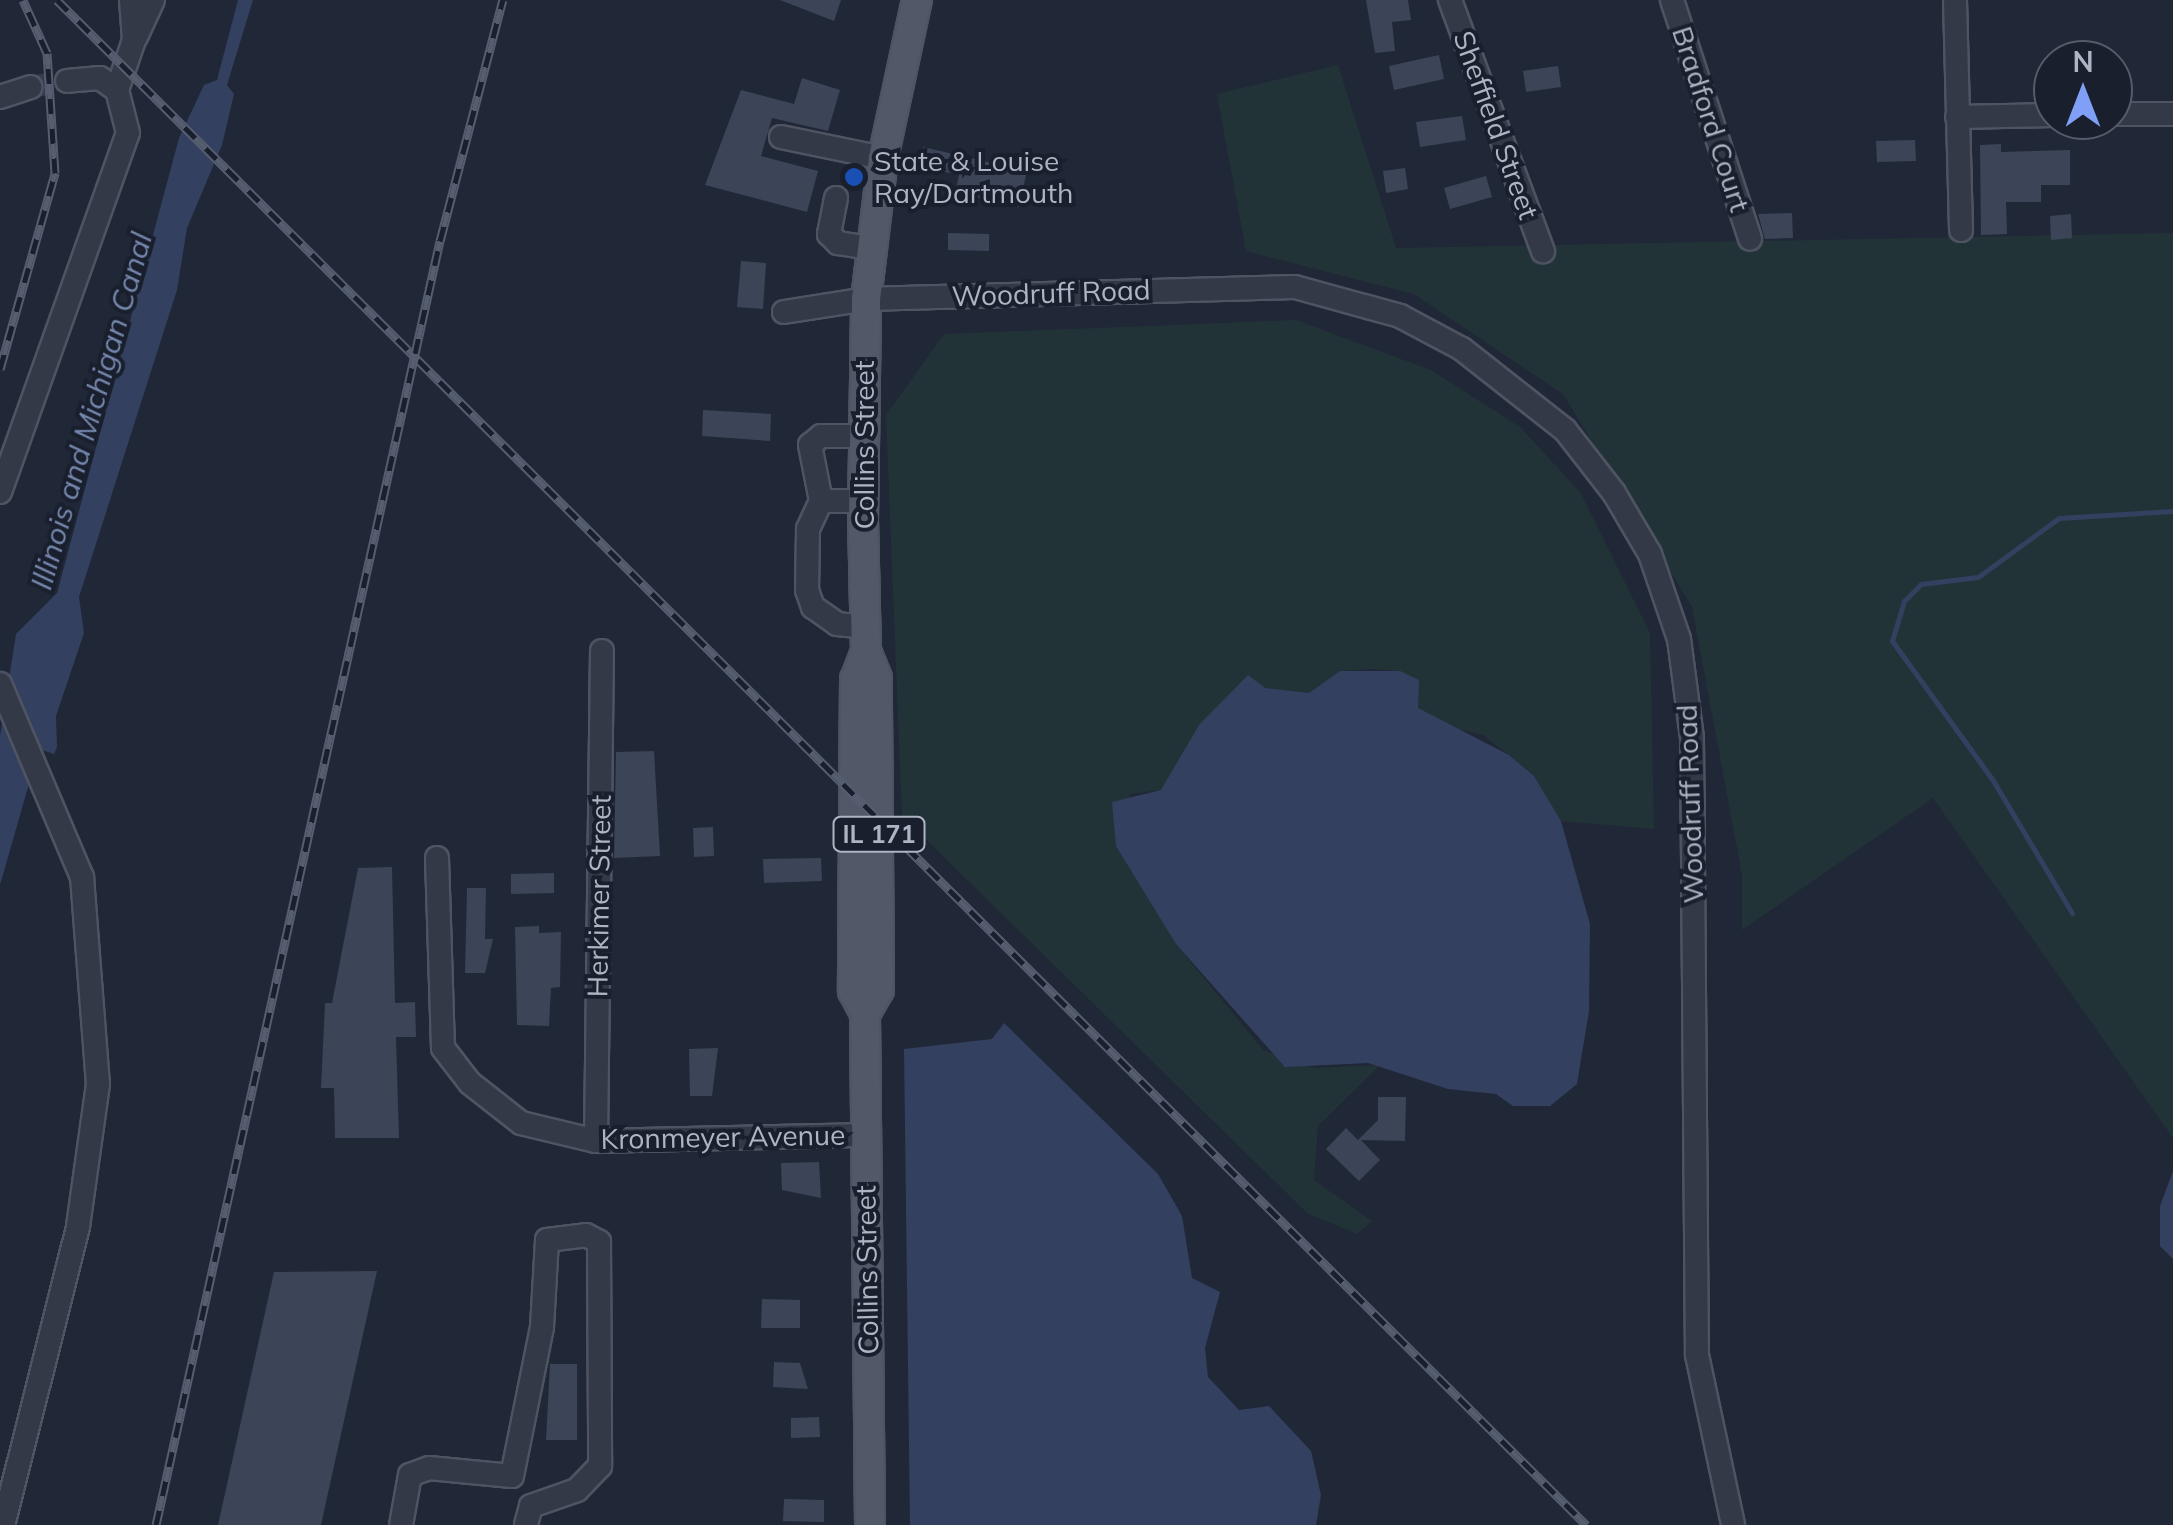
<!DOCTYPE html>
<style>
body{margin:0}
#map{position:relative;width:2173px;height:1525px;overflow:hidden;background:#202737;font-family:Mulish,sans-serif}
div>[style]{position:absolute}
.green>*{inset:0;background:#223338}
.water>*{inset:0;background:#33405f}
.stream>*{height:5px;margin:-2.5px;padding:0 2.5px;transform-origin:2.5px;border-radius:2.5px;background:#33405f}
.building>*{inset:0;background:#3c4457}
.minor-tunnel>*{height:22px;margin-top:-11px;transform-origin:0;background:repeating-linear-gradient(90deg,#353c4c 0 22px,transparent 0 33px)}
.roads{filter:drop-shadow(2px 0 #4e5462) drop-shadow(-2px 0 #4e5462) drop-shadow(0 2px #4e5462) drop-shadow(0 -2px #4e5462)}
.minor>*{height:22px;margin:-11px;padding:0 11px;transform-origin:11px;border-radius:11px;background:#333947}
.major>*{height:28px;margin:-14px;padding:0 14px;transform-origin:14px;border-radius:14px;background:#515868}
.rail>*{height:9px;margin-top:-4.5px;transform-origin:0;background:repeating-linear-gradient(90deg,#191f2c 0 15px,#555d6f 0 30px);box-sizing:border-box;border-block:2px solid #555d6f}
.dots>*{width:28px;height:28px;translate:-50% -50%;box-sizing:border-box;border:5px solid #191f2c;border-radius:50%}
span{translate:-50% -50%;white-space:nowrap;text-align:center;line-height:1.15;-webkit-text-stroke:8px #191f2c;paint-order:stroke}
.shield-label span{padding:2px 8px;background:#191f2c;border:2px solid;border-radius:8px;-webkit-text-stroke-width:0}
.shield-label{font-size:25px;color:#aeb4c4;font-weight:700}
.street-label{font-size:28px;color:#aeb4c4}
.poi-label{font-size:28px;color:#aeb4c4}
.left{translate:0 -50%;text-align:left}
.water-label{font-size:30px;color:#7586ad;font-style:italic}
.north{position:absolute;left:2033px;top:40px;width:100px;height:100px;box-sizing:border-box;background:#191f2c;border:2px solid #555b69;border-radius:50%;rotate:0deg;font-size:28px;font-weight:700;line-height:40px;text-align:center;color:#aeb4c4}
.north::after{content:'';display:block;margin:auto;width:35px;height:45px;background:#80a0f7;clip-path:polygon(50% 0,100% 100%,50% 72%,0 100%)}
</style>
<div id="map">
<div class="green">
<i style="clip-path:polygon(1338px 65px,1396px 248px,2173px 233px,2173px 1138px,1933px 798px,1742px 930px,1742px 875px,1692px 607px,1563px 394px,1414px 294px,1246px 251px,1217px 94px)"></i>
<i style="clip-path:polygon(1296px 320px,1431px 370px,1520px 427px,1580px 492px,1650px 633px,1654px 829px,1561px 821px,1534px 776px,1509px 755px,1483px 735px,1436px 724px,1418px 708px,1400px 671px,1371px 669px,1340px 671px,1309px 693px,1265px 688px,1161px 790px,1129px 794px,1176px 944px,1263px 1050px,1314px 1068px,1380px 1065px,1318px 1126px,1314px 1180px,1372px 1221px,1357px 1234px,1307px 1213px,902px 816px,886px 415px,944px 334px)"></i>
</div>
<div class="water">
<i style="clip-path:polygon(238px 0,253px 0,227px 85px,234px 94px,222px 145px,187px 228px,177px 290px,79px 597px,84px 633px,56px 716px,57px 747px,54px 754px,39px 749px,0 885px,0 736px,16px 634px,57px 593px,179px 138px,204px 85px,217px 80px)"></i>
<i style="clip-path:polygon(1340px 671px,1400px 671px,1419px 680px,1418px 708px,1509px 755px,1534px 776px,1561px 821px,1590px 924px,1589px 1011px,1577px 1084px,1550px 1106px,1513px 1106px,1496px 1094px,1448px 1089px,1368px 1063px,1285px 1067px,1176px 944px,1116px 846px,1112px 802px,1161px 790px,1199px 725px,1248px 675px,1265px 688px,1309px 693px)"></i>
<i style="clip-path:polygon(1004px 1023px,1158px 1174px,1182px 1216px,1192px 1278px,1220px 1292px,1205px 1348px,1208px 1377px,1239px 1410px,1269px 1406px,1311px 1451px,1321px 1495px,1316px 1525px,910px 1525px,904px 1049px,992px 1039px)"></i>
<i style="clip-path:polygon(2173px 1171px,2173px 1259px,2160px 1246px,2160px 1206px)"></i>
</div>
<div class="stream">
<i style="left:2072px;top:913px;width:156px;rotate:-120.8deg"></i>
<i style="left:1992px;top:779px;width:170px;rotate:-125.9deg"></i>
<i style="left:1892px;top:641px;width:42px;rotate:-73.3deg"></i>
<i style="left:1904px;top:601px;width:24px;rotate:-45deg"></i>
<i style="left:1921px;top:584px;width:57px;rotate:-7deg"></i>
<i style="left:1978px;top:577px;width:100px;rotate:-36.1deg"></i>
<i style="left:2059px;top:518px;width:114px;rotate:-3.5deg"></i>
</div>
<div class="building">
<i style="clip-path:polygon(780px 0,841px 0,834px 21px)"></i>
<i style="clip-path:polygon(1366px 0,1408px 0,1411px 20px,1392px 22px,1395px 51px,1375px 53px)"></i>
<i style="clip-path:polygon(1439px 55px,1444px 79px,1394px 90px,1389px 66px)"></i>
<i style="clip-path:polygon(1558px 66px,1561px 87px,1526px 92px,1523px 71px)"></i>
<i style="clip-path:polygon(802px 78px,840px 90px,828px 131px,772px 118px,761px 156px,818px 171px,807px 212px,705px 185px,741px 90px,794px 104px)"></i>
<i style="clip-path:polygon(1462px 116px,1466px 140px,1420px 147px,1416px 122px)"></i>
<i style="clip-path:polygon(1915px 140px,1916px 161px,1877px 162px,1876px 141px)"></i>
<i style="clip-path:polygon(2001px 144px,2001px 152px,2070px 150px,2070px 185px,2041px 185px,2041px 202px,2006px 202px,2007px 234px,1981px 235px,1980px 145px)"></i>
<i style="clip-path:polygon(923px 147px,1027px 171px,1019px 207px,955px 193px,959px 175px,919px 166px)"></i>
<i style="clip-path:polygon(1405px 168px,1408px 189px,1386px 193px,1383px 171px)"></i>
<i style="clip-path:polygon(1486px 176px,1492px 197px,1450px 209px,1444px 188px)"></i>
<i style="clip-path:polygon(1792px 213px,1793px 238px,1765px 239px,1758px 214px)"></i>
<i style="clip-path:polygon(2071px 214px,2072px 238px,2051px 240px,2050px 216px)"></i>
<i style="clip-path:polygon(948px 233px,989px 234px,989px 251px,948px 250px)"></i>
<i style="clip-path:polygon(741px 261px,766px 263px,763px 309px,737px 307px)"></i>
<i style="clip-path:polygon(703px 410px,771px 414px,770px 441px,702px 436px)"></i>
<i style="clip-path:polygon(654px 751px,660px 856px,614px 858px,616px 752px)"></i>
<i style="clip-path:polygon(713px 827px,714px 856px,694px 857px,693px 828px)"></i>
<i style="clip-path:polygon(821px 858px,822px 881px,764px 883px,763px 859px)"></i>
<i style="clip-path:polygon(392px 867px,395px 1003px,415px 1002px,416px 1037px,396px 1037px,399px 1138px,335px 1138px,334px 1088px,321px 1088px,325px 1003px,332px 1003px,358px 868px)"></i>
<i style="clip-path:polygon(554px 873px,554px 893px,511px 894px,511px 874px)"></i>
<i style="clip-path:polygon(467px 888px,486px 888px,485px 939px,493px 939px,485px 973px,465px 973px)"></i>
<i style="clip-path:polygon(539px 926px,539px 933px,561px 932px,560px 987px,551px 988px,549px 1026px,517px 1025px,515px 927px)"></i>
<i style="clip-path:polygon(718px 1048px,712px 1096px,690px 1096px,689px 1049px)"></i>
<i style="clip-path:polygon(1378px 1097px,1406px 1097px,1405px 1141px,1361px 1140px,1380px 1160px,1359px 1181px,1326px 1149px,1346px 1128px,1358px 1140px,1378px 1120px)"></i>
<i style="clip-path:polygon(819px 1162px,821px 1198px,782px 1190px,781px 1163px)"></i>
<i style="clip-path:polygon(377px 1271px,321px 1525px,218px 1525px,274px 1272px)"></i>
<i style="clip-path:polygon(762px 1299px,800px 1300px,800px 1328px,761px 1328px)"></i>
<i style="clip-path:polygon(774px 1362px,800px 1363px,808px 1389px,773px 1387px)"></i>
<i style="clip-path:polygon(550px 1364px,577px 1364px,577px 1440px,546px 1440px)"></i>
<i style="clip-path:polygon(819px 1417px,820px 1437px,791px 1438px,791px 1418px)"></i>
<i style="clip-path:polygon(784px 1499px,824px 1500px,824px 1522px,783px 1521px)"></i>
</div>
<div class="minor-tunnel">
<i style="left:30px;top:87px;width:37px;rotate:-9deg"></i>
</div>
<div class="roads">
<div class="minor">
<i style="left:1450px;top:0;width:268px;rotate:69.7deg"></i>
<i style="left:1672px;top:0;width:251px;rotate:71.9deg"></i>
<i style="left:1955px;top:0;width:230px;rotate:88.5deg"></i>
<i style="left:136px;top:37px;width:41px;rotate:-65.3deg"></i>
<i style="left:117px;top:90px;width:53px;rotate:-71.2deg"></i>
<i style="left:134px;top:40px;width:40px;rotate:-94.3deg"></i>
<i style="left:0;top:97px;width:32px;rotate:-18deg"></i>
<i style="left:2113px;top:114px;width:60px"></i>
<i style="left:1957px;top:117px;width:96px;rotate:-1.2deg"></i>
<i style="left:781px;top:137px;width:104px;rotate:11.6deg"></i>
<i style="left:836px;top:198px;width:37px;rotate:101deg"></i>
<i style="left:829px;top:234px;width:13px;rotate:45deg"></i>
<i style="left:838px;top:243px;width:33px;rotate:9deg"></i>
<i style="left:784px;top:312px;width:83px;rotate:-9deg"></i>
<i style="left:866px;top:299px;width:429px;rotate:-1.6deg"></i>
<i style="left:1295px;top:287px;width:109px;rotate:15.4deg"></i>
<i style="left:1400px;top:316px;width:70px;rotate:28deg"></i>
<i style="left:1462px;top:349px;width:131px;rotate:38.2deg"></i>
<i style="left:1565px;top:430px;width:80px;rotate:52.1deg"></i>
<i style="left:1614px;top:493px;width:71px;rotate:59.5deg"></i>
<i style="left:1650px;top:554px;width:90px;rotate:71.2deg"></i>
<i style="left:1679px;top:639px;width:100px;rotate:82.5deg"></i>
<i style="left:1692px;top:738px;width:617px;rotate:89.54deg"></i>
<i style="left:1697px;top:1355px;width:174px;rotate:78deg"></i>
<i style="left:0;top:492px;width:381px;rotate:-70.4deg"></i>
<i style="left:128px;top:133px;width:44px;rotate:-104.3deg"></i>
<i style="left:117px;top:90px;width:21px;rotate:-145deg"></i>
<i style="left:100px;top:78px;width:33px;rotate:175deg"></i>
<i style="left:821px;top:501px;width:57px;rotate:-101.1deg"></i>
<i style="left:810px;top:445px;width:14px;rotate:-39deg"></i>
<i style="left:821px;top:436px;width:41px"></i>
<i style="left:863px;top:501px;width:42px;rotate:180deg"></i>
<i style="left:821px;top:501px;width:31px;rotate:115deg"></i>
<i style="left:808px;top:529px;width:61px;rotate:90.9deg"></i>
<i style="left:807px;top:590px;width:18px;rotate:71deg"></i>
<i style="left:813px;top:607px;width:29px;rotate:35deg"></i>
<i style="left:837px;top:624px;width:28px;rotate:6deg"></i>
<i style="left:0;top:684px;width:210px;rotate:67deg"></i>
<i style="left:82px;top:877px;width:208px;rotate:85.6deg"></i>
<i style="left:98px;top:1084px;width:144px;rotate:98deg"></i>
<i style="left:78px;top:1227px;width:307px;rotate:104.1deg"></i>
<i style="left:437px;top:858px;width:190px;rotate:88.2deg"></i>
<i style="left:443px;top:1048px;width:44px;rotate:52.4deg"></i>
<i style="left:470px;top:1083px;width:65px;rotate:38.1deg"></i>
<i style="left:521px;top:1123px;width:77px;rotate:13.5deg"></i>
<i style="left:596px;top:1141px;width:270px;rotate:-1.3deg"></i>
<i style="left:596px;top:1141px;width:490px;rotate:-89.3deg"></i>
<i style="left:401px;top:1525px;width:51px;rotate:-79.8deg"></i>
<i style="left:410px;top:1475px;width:20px;rotate:-20deg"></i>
<i style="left:429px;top:1468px;width:83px;rotate:5.5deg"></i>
<i style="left:512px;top:1476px;width:152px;rotate:-78.6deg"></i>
<i style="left:542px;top:1327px;width:87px;rotate:-86.7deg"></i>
<i style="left:547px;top:1240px;width:39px;rotate:-7deg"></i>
<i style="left:586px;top:1235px;width:15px;rotate:28deg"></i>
<i style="left:599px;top:1242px;width:224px;rotate:89.7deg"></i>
<i style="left:600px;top:1466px;width:33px;rotate:134deg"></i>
<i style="left:577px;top:1490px;width:49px;rotate:160.8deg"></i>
<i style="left:531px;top:1506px;width:20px;rotate:105deg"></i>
</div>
<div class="major">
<i style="left:866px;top:651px;width:30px;rotate:111deg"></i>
<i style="left:855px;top:679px;width:312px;rotate:90.4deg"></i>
<i style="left:853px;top:991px;width:26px;rotate:62deg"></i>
<i style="left:865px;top:1014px;width:511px;rotate:89.44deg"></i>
<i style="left:865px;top:1014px;width:28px;rotate:-60deg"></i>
<i style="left:879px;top:990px;width:312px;rotate:-90.4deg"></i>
<i style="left:877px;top:678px;width:29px;rotate:-112deg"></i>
<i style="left:866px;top:651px;width:130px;rotate:-91.3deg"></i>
<i style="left:863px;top:521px;width:222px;rotate:-89.2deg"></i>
<i style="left:866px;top:299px;width:142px;rotate:-83.1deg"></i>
<i style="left:883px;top:158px;width:162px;rotate:-77.9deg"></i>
</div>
</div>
<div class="rail">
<i style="left:57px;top:0;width:2160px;rotate:44.92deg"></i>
<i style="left:0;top:369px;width:204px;rotate:-74.3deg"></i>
<i style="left:55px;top:173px;width:120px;rotate:-93.8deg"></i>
<i style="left:47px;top:53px;width:58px;rotate:-114.4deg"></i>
<i style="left:156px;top:1525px;width:1315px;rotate:-77.53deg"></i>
<i style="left:440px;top:241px;width:249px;rotate:-75.4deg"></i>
</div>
<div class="dots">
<i style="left:854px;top:177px;background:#1a4fb4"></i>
</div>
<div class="shield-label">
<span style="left:879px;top:834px">IL 171</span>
</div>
<div class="street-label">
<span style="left:1711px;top:119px;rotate:72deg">Bradford Court</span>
<span style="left:1496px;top:125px;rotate:70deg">Sheffield Street</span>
<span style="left:1051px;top:293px;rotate:-2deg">Woodruff Road</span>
<span style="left:864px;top:445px;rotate:-90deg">Collins Street</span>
<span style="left:1690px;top:804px;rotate:-92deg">Woodruff Road</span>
<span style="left:599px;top:896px;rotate:-89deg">Herkimer Street</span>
<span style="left:723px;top:1137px;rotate:-1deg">Kronmeyer Avenue</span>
<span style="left:867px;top:1270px;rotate:-91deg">Collins Street</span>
</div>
<div class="poi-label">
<span class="left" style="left:874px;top:177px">State &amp; Louise<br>Ray/Dartmouth</span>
</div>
<div class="water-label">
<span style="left:91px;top:411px;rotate:-74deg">Illinois and Michigan Canal</span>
</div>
<div class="north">N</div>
</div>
